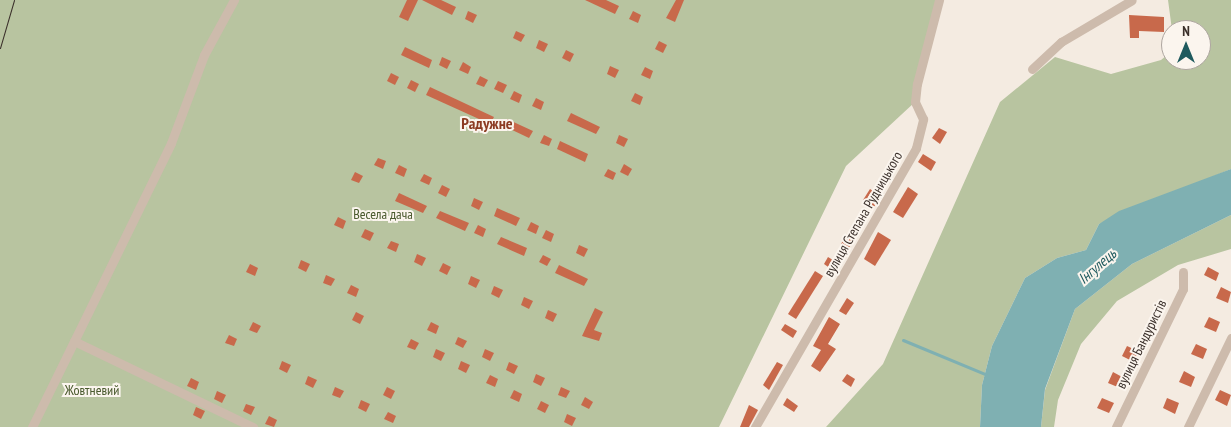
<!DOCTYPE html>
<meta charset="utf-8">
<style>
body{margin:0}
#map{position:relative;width:1231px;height:427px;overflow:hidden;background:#f4ebe1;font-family:"PT Sans Narrow",sans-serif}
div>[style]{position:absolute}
.green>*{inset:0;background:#b8c4a0}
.water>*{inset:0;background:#7fb0b2}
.stream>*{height:3px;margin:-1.5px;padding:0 1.5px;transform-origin:1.5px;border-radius:1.5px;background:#7fb0b2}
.building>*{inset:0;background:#c8694b}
.minor>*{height:9px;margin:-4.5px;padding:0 4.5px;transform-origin:4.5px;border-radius:4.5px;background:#cdbbac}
.tram>*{height:1px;margin:-0.5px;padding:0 0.5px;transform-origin:0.5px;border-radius:0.5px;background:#3b302b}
span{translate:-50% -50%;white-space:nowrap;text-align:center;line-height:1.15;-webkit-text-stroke:4px #fbf5ee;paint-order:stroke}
.park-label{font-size:14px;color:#4a5a2e}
.street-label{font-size:14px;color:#3b302b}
.water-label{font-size:15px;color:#1f5a5e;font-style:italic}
.quarter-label{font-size:16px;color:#8c3b22;font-weight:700}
.north{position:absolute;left:1161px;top:20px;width:50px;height:50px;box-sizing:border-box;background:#fbf5ee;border:1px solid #aea6a0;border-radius:50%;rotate:0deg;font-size:14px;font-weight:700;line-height:20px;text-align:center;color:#3b302b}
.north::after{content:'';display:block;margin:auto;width:18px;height:22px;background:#1f5a5e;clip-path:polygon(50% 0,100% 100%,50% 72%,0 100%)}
</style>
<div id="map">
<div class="green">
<i style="clip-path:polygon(0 0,939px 0,915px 102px,846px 166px,719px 427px,0 427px)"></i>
<i style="clip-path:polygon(1168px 0,1231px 0,1231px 169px,1099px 224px,1086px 250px,1057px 258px,1025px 278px,992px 346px,982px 385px,980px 427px,826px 427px,883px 364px,1000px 102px,1055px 57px,1111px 74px,1161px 60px,1171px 52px,1171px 60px,1201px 60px,1201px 30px,1172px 30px)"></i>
<i style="clip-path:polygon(1231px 215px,1231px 249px,1178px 265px,1117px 301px,1081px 344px,1058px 400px,1054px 427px,1041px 427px,1045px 390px,1075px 309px,1132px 264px)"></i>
</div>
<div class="water">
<i style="clip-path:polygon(1231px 169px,1231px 215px,1132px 264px,1075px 309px,1045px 389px,1041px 427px,980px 427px,982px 385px,992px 346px,1025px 278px,1057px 258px,1086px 250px,1099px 224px,1119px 211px)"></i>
</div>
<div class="stream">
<i style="left:903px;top:340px;width:89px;rotate:22.5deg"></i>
</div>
<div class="building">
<i style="clip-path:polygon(407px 0,418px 0,408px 21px,399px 17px)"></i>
<i style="clip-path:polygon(422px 0,441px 0,456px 7px,452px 15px)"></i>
<i style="clip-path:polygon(585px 0,606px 0,619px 6px,615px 14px)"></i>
<i style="clip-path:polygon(676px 0,684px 0,675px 22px,666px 18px)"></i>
<i style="clip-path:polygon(468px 11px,477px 15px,473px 23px,465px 19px)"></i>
<i style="clip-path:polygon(633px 11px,641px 15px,638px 23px,629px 19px)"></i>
<i style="clip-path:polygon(1129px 15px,1164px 17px,1164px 32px,1139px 31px,1139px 38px,1130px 38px)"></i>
<i style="clip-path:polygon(516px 31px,525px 35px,521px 42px,513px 38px)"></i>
<i style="clip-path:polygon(539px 40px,548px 44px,544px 52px,536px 48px)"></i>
<i style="clip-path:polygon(659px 41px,667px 45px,663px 53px,655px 49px)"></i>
<i style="clip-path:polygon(405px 47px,432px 60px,429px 68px,401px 55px)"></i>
<i style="clip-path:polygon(566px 50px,574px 54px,570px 62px,562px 58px)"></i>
<i style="clip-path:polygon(442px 57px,451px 61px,447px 69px,439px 65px)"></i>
<i style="clip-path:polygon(463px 62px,471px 67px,468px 74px,459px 70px)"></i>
<i style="clip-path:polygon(610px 66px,619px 70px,615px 78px,607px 74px)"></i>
<i style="clip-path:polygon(645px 67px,653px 71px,650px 79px,641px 75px)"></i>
<i style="clip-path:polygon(391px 73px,399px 77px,395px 85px,387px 81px)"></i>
<i style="clip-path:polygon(480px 76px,488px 80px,484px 87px,476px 84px)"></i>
<i style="clip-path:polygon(411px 80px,419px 84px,415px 92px,407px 88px)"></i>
<i style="clip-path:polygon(498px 81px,507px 85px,503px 93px,494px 89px)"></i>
<i style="clip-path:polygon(430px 87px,494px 117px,490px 124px,426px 95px)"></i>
<i style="clip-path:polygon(514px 91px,522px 95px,519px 103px,510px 99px)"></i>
<i style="clip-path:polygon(635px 93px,643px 97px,640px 105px,631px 101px)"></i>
<i style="clip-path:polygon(536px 98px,544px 102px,541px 110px,532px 106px)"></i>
<i style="clip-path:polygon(571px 113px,600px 127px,596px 134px,567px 121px)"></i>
<i style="clip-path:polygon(507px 119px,533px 131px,529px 138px,504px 126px)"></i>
<i style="clip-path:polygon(939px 128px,947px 132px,940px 144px,932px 138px)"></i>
<i style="clip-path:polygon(544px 135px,552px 139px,549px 146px,540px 143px)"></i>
<i style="clip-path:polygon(619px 135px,628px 139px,624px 147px,616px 143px)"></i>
<i style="clip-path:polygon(560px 141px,588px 154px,585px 162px,557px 149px)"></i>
<i style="clip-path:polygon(923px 154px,936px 162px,931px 171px,918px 162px)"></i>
<i style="clip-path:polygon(378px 158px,386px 161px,383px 169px,374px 165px)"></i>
<i style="clip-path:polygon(624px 164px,632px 169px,628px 176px,620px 172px)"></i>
<i style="clip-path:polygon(399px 165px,407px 169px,404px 177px,395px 173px)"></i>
<i style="clip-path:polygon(608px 169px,616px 173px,613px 180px,604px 176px)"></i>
<i style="clip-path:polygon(355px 172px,363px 176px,359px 183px,351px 180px)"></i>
<i style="clip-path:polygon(424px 174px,432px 178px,429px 185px,420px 181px)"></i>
<i style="clip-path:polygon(442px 185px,450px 189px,446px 197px,438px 193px)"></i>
<i style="clip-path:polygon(908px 187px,918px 194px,903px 218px,893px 212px)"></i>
<i style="clip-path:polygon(870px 189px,881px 196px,874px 207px,863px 200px)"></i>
<i style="clip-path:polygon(399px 193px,427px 206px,423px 213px,395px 201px)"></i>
<i style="clip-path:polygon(474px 198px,483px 202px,479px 210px,471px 206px)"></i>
<i style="clip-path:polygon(497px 208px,520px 218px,516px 226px,494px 216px)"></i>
<i style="clip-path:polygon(440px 211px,469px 223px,465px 231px,436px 218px)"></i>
<i style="clip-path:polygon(338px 217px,346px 221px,343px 229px,334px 225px)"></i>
<i style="clip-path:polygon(857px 219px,865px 223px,848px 249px,841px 244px)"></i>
<i style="clip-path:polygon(531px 222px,539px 226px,536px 234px,527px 230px)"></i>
<i style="clip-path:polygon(478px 225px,486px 229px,483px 237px,474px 233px)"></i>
<i style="clip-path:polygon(365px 229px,374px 233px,370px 241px,361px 237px)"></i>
<i style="clip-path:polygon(546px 230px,554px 234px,551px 242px,542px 238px)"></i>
<i style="clip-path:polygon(878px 232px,891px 240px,875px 266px,864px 259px)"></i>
<i style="clip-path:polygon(501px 237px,527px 248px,524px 256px,497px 244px)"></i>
<i style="clip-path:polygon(391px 241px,399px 244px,396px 252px,387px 248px)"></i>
<i style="clip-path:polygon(579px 245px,588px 249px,584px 257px,576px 253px)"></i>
<i style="clip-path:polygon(417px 254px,426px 258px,422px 266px,414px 262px)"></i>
<i style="clip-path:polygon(543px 255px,551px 259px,547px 266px,539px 262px)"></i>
<i style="clip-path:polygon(828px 257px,836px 262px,831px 269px,824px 264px)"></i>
<i style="clip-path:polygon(301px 260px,310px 264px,306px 272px,298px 268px)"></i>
<i style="clip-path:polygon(443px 263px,451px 267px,447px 275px,439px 271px)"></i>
<i style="clip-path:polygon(250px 264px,258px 268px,255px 276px,246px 272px)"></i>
<i style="clip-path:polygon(559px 265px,588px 279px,584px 286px,555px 273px)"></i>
<i style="clip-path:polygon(1208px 267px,1219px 273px,1216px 281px,1204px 275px)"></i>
<i style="clip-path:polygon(815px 271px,823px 276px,796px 319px,788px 314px)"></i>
<i style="clip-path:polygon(326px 275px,335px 279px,331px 286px,323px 283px)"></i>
<i style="clip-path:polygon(471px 276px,480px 280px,476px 288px,468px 284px)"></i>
<i style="clip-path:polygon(351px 285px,359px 289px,356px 297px,347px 293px)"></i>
<i style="clip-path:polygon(494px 286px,503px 290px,499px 298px,491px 294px)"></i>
<i style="clip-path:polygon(1221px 287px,1231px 292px,1228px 303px,1216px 298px)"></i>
<i style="clip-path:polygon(524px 297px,533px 301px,529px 309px,521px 305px)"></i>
<i style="clip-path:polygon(847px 298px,854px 303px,846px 315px,839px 311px)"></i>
<i style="clip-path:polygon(595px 308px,603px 312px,594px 330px,602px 333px,599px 341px,582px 336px)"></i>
<i style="clip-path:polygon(548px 310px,557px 314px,553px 322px,545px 318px)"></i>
<i style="clip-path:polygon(356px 312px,364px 316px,360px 324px,352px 320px)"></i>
<i style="clip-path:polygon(829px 317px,840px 324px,828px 344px,836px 349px,820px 372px,811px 366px,821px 350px,813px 346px)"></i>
<i style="clip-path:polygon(1209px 317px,1220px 322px,1216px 332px,1204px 327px)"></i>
<i style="clip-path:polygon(253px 322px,261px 326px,257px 333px,249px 330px)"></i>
<i style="clip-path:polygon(431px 322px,439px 326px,436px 334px,427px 330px)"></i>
<i style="clip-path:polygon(785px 324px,797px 331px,793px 338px,781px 330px)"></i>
<i style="clip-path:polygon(229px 335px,237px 339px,234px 346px,225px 343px)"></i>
<i style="clip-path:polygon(458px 337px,467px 341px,463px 348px,455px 344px)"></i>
<i style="clip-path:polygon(411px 339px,419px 343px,415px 350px,407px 347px)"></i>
<i style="clip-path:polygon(1196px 344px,1207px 349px,1203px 359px,1191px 354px)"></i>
<i style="clip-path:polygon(1127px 346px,1138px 351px,1134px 362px,1122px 356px)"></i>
<i style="clip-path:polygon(436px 349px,445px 353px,441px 361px,433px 357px)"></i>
<i style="clip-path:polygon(485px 349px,494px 353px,490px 361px,482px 357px)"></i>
<i style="clip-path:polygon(282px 361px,291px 365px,287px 373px,279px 369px)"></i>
<i style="clip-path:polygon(461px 361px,470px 365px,466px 373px,458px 369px)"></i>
<i style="clip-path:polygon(509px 362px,518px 366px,514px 374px,506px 370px)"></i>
<i style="clip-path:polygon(777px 362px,783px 365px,769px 390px,763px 385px)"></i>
<i style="clip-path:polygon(1184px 371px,1195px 377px,1191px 387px,1179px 382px)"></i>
<i style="clip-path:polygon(1113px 372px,1124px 378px,1120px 388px,1108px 383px)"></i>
<i style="clip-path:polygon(536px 374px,545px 378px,541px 386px,533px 382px)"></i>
<i style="clip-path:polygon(847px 374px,855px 379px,851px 387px,842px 381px)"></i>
<i style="clip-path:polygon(490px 375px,498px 379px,495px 387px,486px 383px)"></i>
<i style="clip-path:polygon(308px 376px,317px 380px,313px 388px,305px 384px)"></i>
<i style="clip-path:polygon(191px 378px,199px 382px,196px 390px,187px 386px)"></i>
<i style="clip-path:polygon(335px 387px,344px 391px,340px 398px,332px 395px)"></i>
<i style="clip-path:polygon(387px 387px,395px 391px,391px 399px,383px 395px)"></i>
<i style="clip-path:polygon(561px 387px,570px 391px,566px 398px,558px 395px)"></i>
<i style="clip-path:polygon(514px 390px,522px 394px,519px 402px,510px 398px)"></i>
<i style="clip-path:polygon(1220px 390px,1231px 395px,1227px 406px,1215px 400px)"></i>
<i style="clip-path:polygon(217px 391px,226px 395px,222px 403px,214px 399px)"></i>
<i style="clip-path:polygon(585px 397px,593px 402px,589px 409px,581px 405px)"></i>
<i style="clip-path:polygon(787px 398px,798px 406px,794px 412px,783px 405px)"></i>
<i style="clip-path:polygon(1102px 398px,1114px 403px,1109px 413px,1097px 408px)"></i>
<i style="clip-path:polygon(1167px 398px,1179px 403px,1175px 414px,1163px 408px)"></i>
<i style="clip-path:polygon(361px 400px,370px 404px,366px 412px,358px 408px)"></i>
<i style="clip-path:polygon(541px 401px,549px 405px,545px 413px,537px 409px)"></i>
<i style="clip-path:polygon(246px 404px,255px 407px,251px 415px,243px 411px)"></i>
<i style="clip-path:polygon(749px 405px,758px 410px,749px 427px,740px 427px)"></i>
<i style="clip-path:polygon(196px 407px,205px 411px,201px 419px,193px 415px)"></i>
<i style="clip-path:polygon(388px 412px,396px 416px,393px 423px,384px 419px)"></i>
<i style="clip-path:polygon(567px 414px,576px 418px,572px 426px,564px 422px)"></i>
<i style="clip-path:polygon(269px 416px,277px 420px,274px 427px,265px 424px)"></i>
</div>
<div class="minor">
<i style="left:1032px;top:69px;width:40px;rotate:-43deg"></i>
<i style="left:1061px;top:42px;width:82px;rotate:-30.6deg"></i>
<i style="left:74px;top:341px;width:199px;rotate:25.7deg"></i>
<i style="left:32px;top:427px;width:316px;rotate:-63.9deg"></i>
<i style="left:171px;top:143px;width:94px;rotate:-69.4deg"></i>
<i style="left:204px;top:55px;width:63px;rotate:-61.4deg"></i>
<i style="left:755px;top:427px;width:322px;rotate:-60deg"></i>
<i style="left:916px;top:148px;width:30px;rotate:-76deg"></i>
<i style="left:923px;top:119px;width:19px;rotate:-115deg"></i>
<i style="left:915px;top:102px;width:18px;rotate:-84deg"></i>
<i style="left:917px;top:84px;width:87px;rotate:-75.3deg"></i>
<i style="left:1116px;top:427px;width:153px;rotate:-64.1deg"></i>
<i style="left:1183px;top:289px;width:17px;rotate:-90deg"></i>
<i style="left:1188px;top:427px;width:99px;rotate:-64.2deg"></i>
</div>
<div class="tram">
<i style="left:0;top:48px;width:50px;rotate:-73.7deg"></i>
</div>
<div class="park-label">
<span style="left:383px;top:214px">Весела дача</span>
<span style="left:92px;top:390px">Жовтневий</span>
</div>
<div class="street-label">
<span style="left:863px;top:214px;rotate:-60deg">вулиця Степана Рудницького</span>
<span style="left:1141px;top:344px;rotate:-64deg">вулиця Бандуристів</span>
</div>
<div class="water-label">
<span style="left:1097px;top:266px;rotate:-41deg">Інгулець</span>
</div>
<div class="quarter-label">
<span style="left:487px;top:123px">Радужне</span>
</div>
<div class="north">N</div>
</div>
